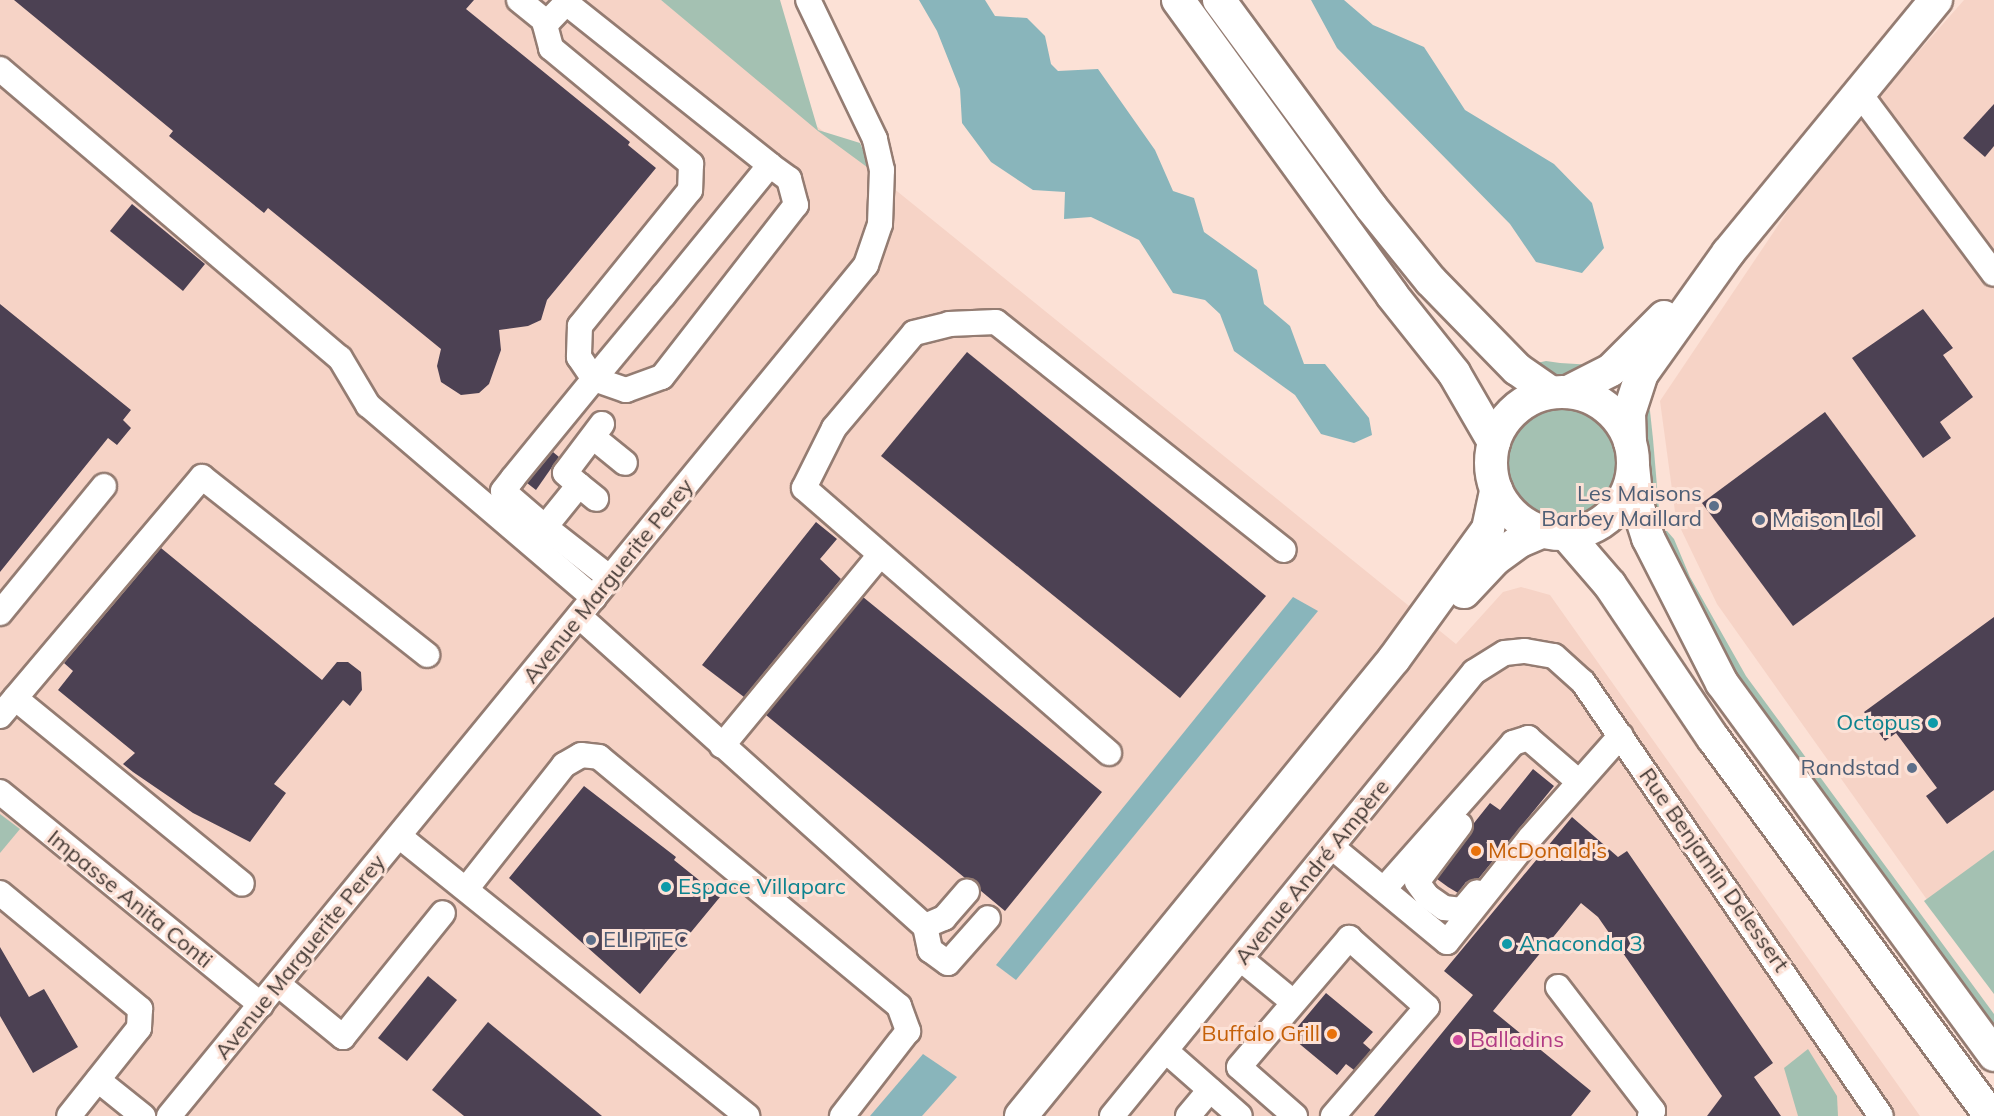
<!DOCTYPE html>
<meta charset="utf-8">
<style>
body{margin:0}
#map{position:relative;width:1994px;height:1116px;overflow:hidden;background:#fce1d6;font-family:Mulish,sans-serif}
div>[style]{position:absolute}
.built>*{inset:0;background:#f6d3c6}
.green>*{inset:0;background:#a4c1b2}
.round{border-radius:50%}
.water>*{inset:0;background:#89b5bb}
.building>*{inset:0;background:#4c4153}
.roads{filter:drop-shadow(2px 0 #947c72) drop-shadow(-2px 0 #947c72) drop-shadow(0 2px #947c72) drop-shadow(0 -2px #947c72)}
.minor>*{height:24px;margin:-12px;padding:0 12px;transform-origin:12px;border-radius:12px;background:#fff}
.major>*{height:32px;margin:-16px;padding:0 16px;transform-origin:16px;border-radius:16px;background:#fff}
.major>.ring{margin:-16px;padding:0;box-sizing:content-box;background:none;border:32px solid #fff;border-radius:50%}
.dots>*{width:16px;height:16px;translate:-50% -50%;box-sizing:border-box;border:3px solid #fce1d6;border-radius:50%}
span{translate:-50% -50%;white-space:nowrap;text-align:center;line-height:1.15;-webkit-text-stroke:6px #fce1d6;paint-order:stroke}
.service-label{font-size:22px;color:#4e5e75}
.right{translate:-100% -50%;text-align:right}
.left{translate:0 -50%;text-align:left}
.street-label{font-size:22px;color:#443a35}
.culture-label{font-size:22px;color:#0d838f}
.food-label{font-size:22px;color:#c56008}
.hotel-label{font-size:22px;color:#b23c85}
</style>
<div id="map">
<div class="built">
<i style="clip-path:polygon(0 0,661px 0,1456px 644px,1503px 592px,1521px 587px,1550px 595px,1920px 1116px,0 1116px)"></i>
<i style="clip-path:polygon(1964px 0,1994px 0,1994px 994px,1717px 604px,1676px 519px,1660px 401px,1818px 166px)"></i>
</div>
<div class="green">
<i style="clip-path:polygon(661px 0,780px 0,818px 130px,860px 143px,871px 170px,818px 131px)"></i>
<i style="clip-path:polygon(1546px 361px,1560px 363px,1593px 365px,1563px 378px,1532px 364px)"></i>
<i style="clip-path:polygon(1643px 401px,1650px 411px,1653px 439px,1659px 510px,1653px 515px)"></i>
<i class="round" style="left:1507px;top:406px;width:114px;height:114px"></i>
<i style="clip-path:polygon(1659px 531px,1667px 531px,1674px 539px,1690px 577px,1746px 676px,1994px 1014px,1994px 1035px,1742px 690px)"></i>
<i style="clip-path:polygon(0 814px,20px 829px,0 853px)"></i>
<i style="clip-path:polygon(1994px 850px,1994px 994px,1924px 901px)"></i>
<i style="clip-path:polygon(1808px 1049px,1837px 1096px,1838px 1116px,1798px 1116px,1784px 1068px)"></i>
</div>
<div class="water">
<i style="clip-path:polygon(919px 0,985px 0,995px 16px,1027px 18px,1045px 36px,1051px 64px,1058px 71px,1098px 69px,1155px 150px,1173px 191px,1194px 198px,1204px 232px,1257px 270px,1264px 304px,1290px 326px,1304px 364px,1325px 364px,1369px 418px,1372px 435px,1354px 443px,1321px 434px,1295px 395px,1234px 351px,1220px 314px,1205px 300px,1173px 293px,1139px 240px,1091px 217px,1064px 219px,1065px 192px,1033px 190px,991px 162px,962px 123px,960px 89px,937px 31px)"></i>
<i style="clip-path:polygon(1311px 0,1344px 0,1373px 25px,1424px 47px,1465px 110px,1554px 164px,1592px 203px,1604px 248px,1582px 273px,1536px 262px,1510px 224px,1337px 48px)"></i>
<i style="clip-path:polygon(1293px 597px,1318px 611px,1016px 980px,996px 965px)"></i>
<i style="clip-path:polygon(923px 1054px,957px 1077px,922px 1116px,870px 1116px)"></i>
</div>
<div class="building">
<i style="clip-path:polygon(14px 0,474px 0,466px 9px,630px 142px,628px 145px,656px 168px,547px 300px,541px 320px,528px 326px,499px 330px,501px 350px,489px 384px,479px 393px,461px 395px,441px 382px,437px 366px,441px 349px,268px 208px,264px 213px,169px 136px,173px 131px)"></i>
<i style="clip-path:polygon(1994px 104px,1994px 146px,1985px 157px,1963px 138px)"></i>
<i style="clip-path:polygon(132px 204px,205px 264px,183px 291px,110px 231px)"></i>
<i style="clip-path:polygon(0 304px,131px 410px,123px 420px,131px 428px,117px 445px,108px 438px,0 572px)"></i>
<i style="clip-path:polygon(1923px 309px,1953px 348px,1943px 355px,1973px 397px,1940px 422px,1951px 438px,1923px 458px,1852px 358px)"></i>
<i style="clip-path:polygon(967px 352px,1266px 596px,1180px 698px,881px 456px)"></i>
<i style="clip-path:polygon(1825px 412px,1916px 536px,1793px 626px,1702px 503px)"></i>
<i style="clip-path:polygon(553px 452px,559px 457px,536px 490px,527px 483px)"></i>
<i style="clip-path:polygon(816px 522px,837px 539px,820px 559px,841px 579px,744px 697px,702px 665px)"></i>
<i style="clip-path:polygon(161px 548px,322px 680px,337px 662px,348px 662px,361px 672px,362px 690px,350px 706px,343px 700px,274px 784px,286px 793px,250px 842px,193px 813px,133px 772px,123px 764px,135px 753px,58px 690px,73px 671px,64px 663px)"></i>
<i style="clip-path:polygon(863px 597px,1102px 792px,1005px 911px,981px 891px,976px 881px,965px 878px,766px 715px)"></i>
<i style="clip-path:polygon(1994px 617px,1994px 790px,1947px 824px,1926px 796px,1937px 788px,1896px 733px,1885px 741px,1864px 712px)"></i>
<i style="clip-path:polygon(1533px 769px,1554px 786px,1479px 878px,1466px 882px,1458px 893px,1448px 887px,1437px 879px,1471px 834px,1474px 823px,1490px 803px,1500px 810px)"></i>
<i style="clip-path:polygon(584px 786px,676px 857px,674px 860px,720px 897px,640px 994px,509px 878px)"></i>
<i style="clip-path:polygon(1572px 817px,1618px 857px,1627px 851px,1773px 1063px,1754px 1077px,1781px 1116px,1707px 1116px,1722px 1096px,1598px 917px,1581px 903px,1493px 1011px,1591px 1091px,1571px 1116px,1374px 1116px,1473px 995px,1444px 971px)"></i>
<i style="clip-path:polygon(0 947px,29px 997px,44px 989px,78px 1047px,33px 1073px,0 1016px)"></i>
<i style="clip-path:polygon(428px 976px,457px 1000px,407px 1061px,378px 1038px)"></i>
<i style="clip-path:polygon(1326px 993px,1373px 1032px,1363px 1043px,1371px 1050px,1354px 1070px,1346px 1064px,1337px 1075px,1290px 1036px)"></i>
<i style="clip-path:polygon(488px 1022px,602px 1116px,464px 1116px,432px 1090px)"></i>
</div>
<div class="roads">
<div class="minor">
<i style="left:519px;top:0;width:36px;rotate:39deg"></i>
<i style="left:0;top:69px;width:446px;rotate:40.4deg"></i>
<i style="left:340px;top:358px;width:55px;rotate:59.2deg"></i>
<i style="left:368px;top:405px;width:297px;rotate:40.5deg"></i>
<i style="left:1860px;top:94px;width:224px;rotate:53.3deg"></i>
<i style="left:602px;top:424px;width:61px;rotate:127.1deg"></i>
<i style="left:565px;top:473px;width:18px;rotate:41deg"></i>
<i style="left:579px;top:485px;width:54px;rotate:129deg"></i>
<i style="left:545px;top:527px;width:83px;rotate:38.1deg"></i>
<i style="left:593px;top:437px;width:41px;rotate:39.1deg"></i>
<i style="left:579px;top:485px;width:22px;rotate:39deg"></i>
<i style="left:545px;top:527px;width:55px;rotate:-139.4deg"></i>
<i style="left:503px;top:491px;width:16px;rotate:-52deg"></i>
<i style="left:513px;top:478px;width:128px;rotate:-50.7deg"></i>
<i style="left:594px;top:379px;width:108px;rotate:-50.3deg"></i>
<i style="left:663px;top:296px;width:169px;rotate:-50.8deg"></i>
<i style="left:770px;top:165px;width:260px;rotate:-141.5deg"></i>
<i style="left:566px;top:3px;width:30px;rotate:134deg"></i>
<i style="left:545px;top:25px;width:24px;rotate:75deg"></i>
<i style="left:551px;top:48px;width:182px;rotate:39.6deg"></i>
<i style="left:691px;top:164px;width:26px;rotate:92deg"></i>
<i style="left:690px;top:190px;width:175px;rotate:129deg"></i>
<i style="left:580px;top:326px;width:31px;rotate:92deg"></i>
<i style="left:579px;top:357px;width:27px;rotate:56deg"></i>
<i style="left:594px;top:379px;width:34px;rotate:19deg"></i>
<i style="left:626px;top:390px;width:38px;rotate:-20deg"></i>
<i style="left:662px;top:377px;width:218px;rotate:-52.1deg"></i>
<i style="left:796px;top:205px;width:27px;rotate:-105deg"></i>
<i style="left:789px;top:179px;width:24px;rotate:-144deg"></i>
<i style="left:0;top:613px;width:164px;rotate:-50.7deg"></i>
<i style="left:579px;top:616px;width:465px;rotate:41.9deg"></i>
<i style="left:925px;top:926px;width:25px;rotate:78deg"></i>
<i style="left:930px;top:950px;width:22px;rotate:36deg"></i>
<i style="left:948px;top:963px;width:60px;rotate:-48.4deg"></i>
<i style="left:15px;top:698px;width:293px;rotate:39.3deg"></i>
<i style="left:0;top:716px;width:313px;rotate:-49.8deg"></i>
<i style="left:202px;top:477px;width:287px;rotate:38.3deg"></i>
<i style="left:722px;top:746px;width:246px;rotate:-50.4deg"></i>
<i style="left:1109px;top:753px;width:404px;rotate:-139deg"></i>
<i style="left:804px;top:488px;width:67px;rotate:-63.4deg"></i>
<i style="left:834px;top:428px;width:124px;rotate:-49.9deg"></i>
<i style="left:914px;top:333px;width:36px;rotate:-14deg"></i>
<i style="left:949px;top:324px;width:47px;rotate:-2.4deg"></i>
<i style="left:996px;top:322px;width:367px;rotate:38.4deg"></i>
<i style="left:0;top:792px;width:337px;rotate:39.2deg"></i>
<i style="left:1460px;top:825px;width:71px;rotate:127deg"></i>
<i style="left:1417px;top:882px;width:17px;rotate:54deg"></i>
<i style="left:1427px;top:896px;width:21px;rotate:35deg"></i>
<i style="left:1444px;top:908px;width:18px;rotate:6deg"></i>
<i style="left:1462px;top:910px;width:23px;rotate:-50deg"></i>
<i style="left:399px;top:836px;width:447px;rotate:38.8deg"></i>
<i style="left:1332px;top:847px;width:149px;rotate:39.6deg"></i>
<i style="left:1447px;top:942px;width:133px;rotate:-51.4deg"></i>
<i style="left:1530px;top:838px;width:137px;rotate:-48.5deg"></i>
<i style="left:467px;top:888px;width:157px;rotate:-51.7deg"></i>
<i style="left:564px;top:765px;width:20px;rotate:-30deg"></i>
<i style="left:581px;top:755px;width:18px;rotate:6deg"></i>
<i style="left:599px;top:757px;width:390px;rotate:39.7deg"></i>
<i style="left:899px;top:1006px;width:27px;rotate:70deg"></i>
<i style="left:908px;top:1031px;width:108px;rotate:127.8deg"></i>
<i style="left:1384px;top:889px;width:195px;rotate:-48.5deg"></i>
<i style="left:1513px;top:743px;width:16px;rotate:-18deg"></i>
<i style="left:1528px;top:738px;width:67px;rotate:40.8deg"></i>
<i style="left:0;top:893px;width:182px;rotate:39.6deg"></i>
<i style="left:140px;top:1009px;width:19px;rotate:93deg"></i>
<i style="left:139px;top:1028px;width:112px;rotate:128.5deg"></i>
<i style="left:925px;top:926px;width:21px;rotate:-23deg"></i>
<i style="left:944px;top:918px;width:35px;rotate:-49deg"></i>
<i style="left:1242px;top:960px;width:66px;rotate:39.5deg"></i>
<i style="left:278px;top:984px;width:84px;rotate:39.2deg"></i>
<i style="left:343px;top:1037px;width:159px;rotate:-51.1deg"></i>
<i style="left:1558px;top:987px;width:156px;rotate:52.5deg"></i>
<i style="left:1653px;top:1111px;width:6px;rotate:121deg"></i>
<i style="left:1166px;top:1051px;width:98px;rotate:41.3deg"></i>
<i style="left:98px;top:1080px;width:58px;rotate:38.7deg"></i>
<i style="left:169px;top:1116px;width:1100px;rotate:-50.68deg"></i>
<i style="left:866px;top:265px;width:43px;rotate:-71.1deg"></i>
<i style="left:880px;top:224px;width:54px;rotate:-87.9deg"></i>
<i style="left:882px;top:170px;width:32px;rotate:-103deg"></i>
<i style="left:875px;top:139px;width:154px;rotate:-115.7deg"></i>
<i style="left:1112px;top:1116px;width:573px;rotate:-50.81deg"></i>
<i style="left:1474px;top:672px;width:36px;rotate:-32deg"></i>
<i style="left:1505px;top:653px;width:20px;rotate:-6deg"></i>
<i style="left:1525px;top:651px;width:29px;rotate:10deg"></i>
<i style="left:1554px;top:656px;width:39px;rotate:42deg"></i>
<i style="left:1583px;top:682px;width:526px;rotate:55.53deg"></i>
<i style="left:1188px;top:1116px;width:34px;rotate:-50deg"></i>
<i style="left:1295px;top:1116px;width:74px;rotate:-138.8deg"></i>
<i style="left:1239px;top:1067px;width:170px;rotate:-49.5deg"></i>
<i style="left:1349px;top:938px;width:104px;rotate:41.5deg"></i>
<i style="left:1427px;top:1007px;width:144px;rotate:130.8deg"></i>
</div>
<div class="major">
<i style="left:1178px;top:0;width:364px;rotate:54deg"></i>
<i style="left:1392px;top:295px;width:100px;rotate:51.5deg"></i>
<i style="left:1454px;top:373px;width:80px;rotate:59.9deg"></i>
<i style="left:1219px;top:0;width:257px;rotate:53.7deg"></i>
<i style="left:1371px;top:207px;width:95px;rotate:51deg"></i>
<i style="left:1431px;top:281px;width:123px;rotate:45.7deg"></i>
<i style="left:1517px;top:369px;width:40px;rotate:34.9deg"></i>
<i style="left:1568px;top:392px;width:48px;rotate:-27.1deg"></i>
<i style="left:1611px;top:370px;width:75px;rotate:-45deg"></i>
<i class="ring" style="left:1491px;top:392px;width:110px;height:110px"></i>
<i style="left:1630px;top:442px;width:29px;rotate:-92deg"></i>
<i style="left:1629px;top:413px;width:40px;rotate:-72deg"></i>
<i style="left:1641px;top:375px;width:150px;rotate:-54.5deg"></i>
<i style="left:1728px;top:253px;width:328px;rotate:-50.6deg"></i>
<i style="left:1633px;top:466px;width:38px;rotate:84deg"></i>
<i style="left:1637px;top:504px;width:36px;rotate:72deg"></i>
<i style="left:1648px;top:538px;width:163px;rotate:63deg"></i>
<i style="left:1722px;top:683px;width:461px;rotate:53.8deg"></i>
<i style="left:1566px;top:534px;width:67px;rotate:49.2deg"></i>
<i style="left:1610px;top:585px;width:184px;rotate:56.1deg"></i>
<i style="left:1713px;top:738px;width:469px;rotate:53.7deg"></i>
<i style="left:1464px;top:592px;width:45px;rotate:-46.8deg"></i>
<i style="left:1495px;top:559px;width:31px;rotate:-36deg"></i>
<i style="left:1520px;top:541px;width:25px;rotate:-23deg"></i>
<i style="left:1021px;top:1116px;width:590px;rotate:-50.78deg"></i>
<i style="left:1394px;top:659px;width:160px;rotate:-54.1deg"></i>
<i style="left:1488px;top:529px;width:40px;rotate:-78deg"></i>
</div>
</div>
<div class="dots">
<i style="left:1714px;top:506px;background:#5c6f8a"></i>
<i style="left:1760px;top:520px;background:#5c6f8a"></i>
<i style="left:1933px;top:723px;background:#0f9aa8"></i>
<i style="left:1912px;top:768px;background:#5c6f8a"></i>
<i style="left:1476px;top:851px;background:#e8710a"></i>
<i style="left:666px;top:887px;background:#0f9aa8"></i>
<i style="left:591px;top:940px;background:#5c6f8a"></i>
<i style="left:1507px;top:944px;background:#0f9aa8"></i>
<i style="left:1332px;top:1034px;background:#e8710a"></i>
<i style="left:1458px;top:1040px;background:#d1479c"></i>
</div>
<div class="service-label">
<span class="right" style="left:1702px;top:506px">Les Maisons<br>Barbey Maillard</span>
<span class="left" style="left:1772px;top:520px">Maison Lol</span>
<span class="right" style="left:1900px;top:768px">Randstad</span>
<span class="left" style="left:603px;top:940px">ELIPTEC</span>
</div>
<div class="street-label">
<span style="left:608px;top:581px;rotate:-51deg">Avenue Marguerite Perey</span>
<span style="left:1714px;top:870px;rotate:55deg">Rue Benjamin Delessert</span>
<span style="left:1312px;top:872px;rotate:-51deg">Avenue André Ampère</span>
<span style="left:130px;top:899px;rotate:39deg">Impasse Anita Conti</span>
<span style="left:300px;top:957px;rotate:-51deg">Avenue Marguerite Perey</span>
</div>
<div class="culture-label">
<span class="right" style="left:1921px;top:723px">Octopus</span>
<span class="left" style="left:678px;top:887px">Espace Villaparc</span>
<span class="left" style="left:1519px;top:944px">Anaconda 3</span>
</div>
<div class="food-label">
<span class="left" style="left:1488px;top:851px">McDonald's</span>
<span class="right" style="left:1320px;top:1034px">Buffalo Grill</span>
</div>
<div class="hotel-label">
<span class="left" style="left:1470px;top:1040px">Balladins</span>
</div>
</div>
